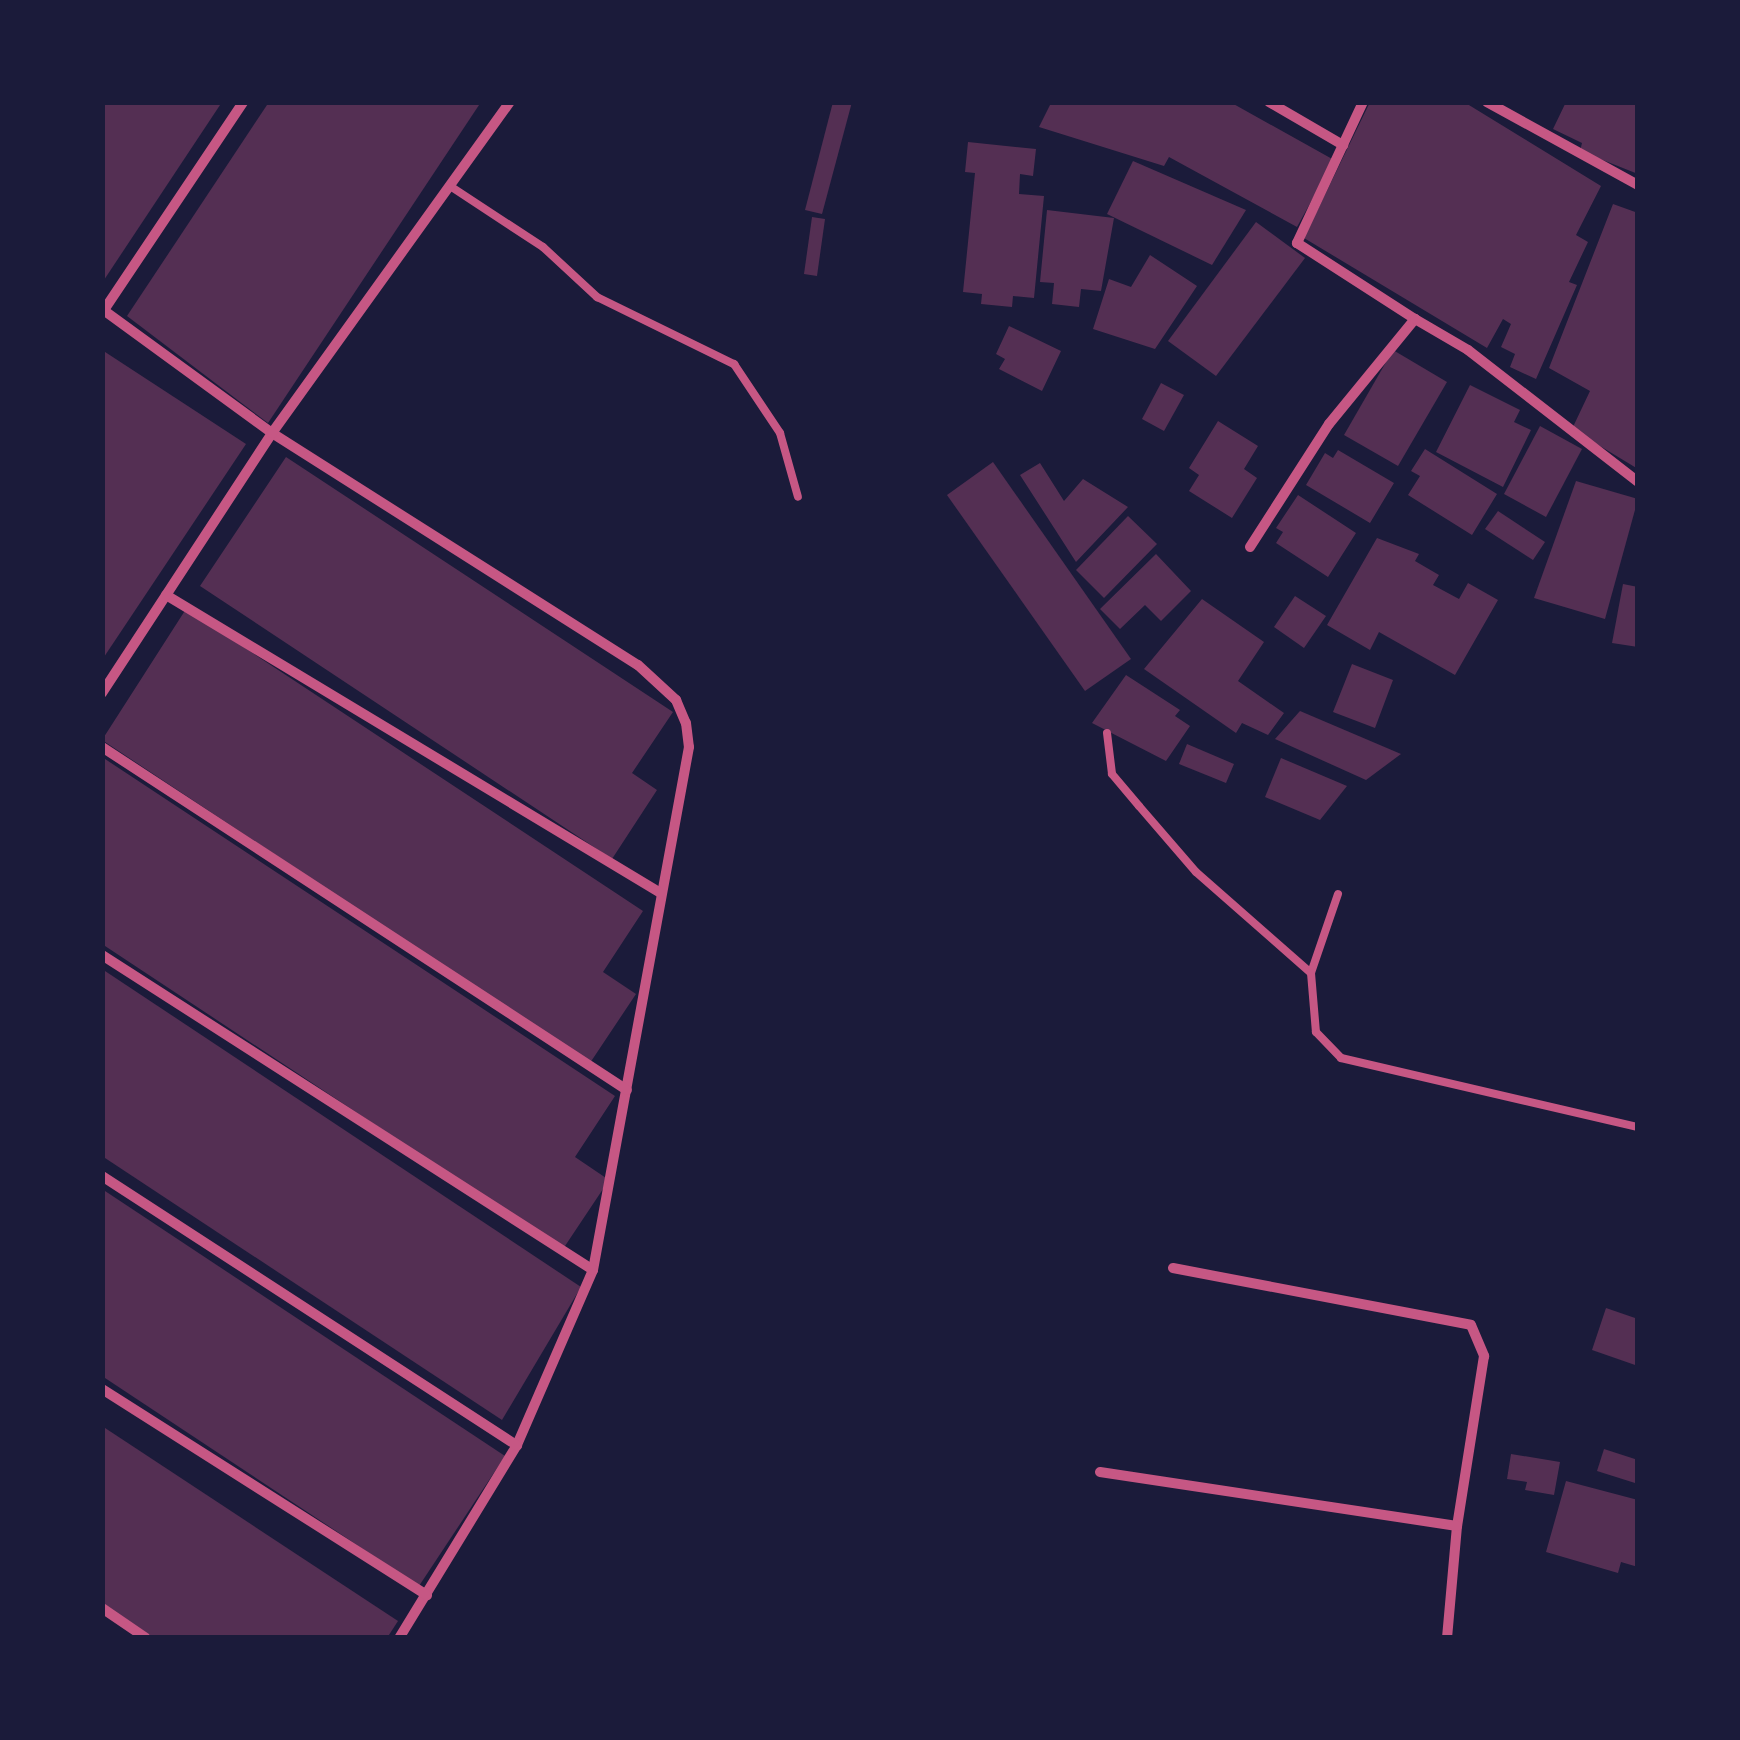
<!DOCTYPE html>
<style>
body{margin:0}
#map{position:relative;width:1740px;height:1740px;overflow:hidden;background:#1b1b3a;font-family:"Roboto Condensed",sans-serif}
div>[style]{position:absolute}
.building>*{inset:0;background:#542f53}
.service>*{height:8px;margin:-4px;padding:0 4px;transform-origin:4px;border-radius:4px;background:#c65784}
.minor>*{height:10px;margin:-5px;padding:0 5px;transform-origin:5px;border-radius:5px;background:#c65784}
span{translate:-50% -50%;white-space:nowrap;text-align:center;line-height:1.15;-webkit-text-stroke:9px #1b1b3a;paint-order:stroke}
.frame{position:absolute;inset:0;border:105px solid #1b1b3a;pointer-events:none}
</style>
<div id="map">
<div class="building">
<i style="clip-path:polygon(102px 102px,222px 102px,102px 283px)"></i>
<i style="clip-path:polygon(269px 102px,481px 102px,268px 423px,127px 316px)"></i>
<i style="clip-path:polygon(833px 102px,852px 102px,822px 214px,805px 210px)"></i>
<i style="clip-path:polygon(1045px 102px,1230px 102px,1334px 160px,1297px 227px,1169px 157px,1164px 166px,1039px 127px,1050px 105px)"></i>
<i style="clip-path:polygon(1370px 102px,1464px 102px,1601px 186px,1576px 235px,1588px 242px,1569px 282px,1577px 285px,1536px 379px,1510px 367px,1515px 354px,1501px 347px,1511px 324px,1503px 319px,1487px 348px,1304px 238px)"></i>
<i style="clip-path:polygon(1566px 102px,1638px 102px,1638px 174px,1580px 151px,1582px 143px,1553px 129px)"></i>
<i style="clip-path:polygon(968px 142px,1036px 149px,1033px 176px,1020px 174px,1019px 194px,1044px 196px,1034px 298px,1013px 296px,1012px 307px,981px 304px,982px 294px,963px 292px,975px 173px,965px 172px)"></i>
<i style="clip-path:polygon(1133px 161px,1246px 210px,1212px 265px,1107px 214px)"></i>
<i style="clip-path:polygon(1613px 204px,1638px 213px,1638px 469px,1572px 429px,1590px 391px,1549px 368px)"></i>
<i style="clip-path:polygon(1047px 210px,1114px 218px,1101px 291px,1081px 289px,1079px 307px,1052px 304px,1054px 283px,1040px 282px)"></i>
<i style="clip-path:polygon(812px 217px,825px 219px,817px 276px,804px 274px)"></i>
<i style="clip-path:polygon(1256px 222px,1305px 258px,1216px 376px,1168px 341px)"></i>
<i style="clip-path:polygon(1150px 255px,1197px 286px,1155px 349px,1093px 329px,1109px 279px,1131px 287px)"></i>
<i style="clip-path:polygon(1009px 326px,1061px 351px,1042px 391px,999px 369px,1005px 359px,996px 354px)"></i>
<i style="clip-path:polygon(102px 350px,246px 444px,102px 660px)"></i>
<i style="clip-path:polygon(1393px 350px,1447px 382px,1398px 466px,1344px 435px)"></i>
<i style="clip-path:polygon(1161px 383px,1184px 395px,1164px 431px,1142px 419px)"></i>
<i style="clip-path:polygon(1470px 385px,1520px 410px,1514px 422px,1531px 430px,1503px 487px,1436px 452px)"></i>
<i style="clip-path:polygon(1218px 421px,1258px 446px,1244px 469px,1257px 478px,1232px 518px,1189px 491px,1199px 475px,1189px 468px)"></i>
<i style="clip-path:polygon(1540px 426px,1582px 449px,1546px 517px,1504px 494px)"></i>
<i style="clip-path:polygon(1425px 449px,1497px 494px,1472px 535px,1408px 495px,1420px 476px,1411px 471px)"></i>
<i style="clip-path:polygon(1338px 450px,1394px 483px,1370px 523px,1306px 485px,1325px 453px,1333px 458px)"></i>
<i style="clip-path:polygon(286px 457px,673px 712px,632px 773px,657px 790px,612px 859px,200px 586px)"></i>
<i style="clip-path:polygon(993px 462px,1131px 659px,1085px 691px,947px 495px)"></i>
<i style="clip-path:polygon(1040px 463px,1064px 501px,1083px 479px,1128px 507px,1076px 562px,1020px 475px)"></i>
<i style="clip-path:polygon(1576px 481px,1638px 499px,1605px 619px,1534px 598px)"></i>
<i style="clip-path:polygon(1298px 495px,1356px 533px,1328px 577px,1276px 543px,1283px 532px,1276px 528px)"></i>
<i style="clip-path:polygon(1498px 511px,1545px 542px,1533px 560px,1485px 529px)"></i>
<i style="clip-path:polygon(1128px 516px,1157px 544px,1104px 598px,1076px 570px)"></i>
<i style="clip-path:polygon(1377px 538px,1419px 554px,1415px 561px,1439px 575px,1433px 585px,1459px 599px,1468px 583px,1498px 600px,1455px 675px,1379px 632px,1370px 650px,1327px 625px)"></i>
<i style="clip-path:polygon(1156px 554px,1191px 591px,1161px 621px,1145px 605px,1120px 629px,1100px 609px)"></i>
<i style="clip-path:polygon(1623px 584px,1638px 587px,1638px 647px,1612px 643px)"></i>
<i style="clip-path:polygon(1295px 596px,1326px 616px,1304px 648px,1274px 627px)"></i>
<i style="clip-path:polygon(1202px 599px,1264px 642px,1238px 681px,1284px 713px,1268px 735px,1242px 723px,1236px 733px,1144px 669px)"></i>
<i style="clip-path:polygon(186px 609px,643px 911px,603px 972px,636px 994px,590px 1063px,102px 740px)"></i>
<i style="clip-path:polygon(1352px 664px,1393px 680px,1375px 728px,1333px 712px)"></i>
<i style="clip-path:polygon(1126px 675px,1180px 710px,1175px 716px,1190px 726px,1166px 761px,1092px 723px)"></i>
<i style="clip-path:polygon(1300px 711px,1401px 754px,1366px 780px,1275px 739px)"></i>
<i style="clip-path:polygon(1187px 744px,1234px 764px,1226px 783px,1179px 764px)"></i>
<i style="clip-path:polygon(102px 757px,615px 1096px,575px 1157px,609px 1180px,563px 1249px,102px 944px)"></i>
<i style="clip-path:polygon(1281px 758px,1347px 786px,1320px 820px,1265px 797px)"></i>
<i style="clip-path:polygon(102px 969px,581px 1287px,502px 1420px,102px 1156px)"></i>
<i style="clip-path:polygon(102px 1189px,505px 1456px,419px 1586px,102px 1376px)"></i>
<i style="clip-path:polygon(1606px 1308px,1638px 1319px,1638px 1366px,1592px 1350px)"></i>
<i style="clip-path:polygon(102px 1426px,398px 1621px,387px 1638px,154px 1638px,102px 1602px)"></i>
<i style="clip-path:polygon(1604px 1449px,1638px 1460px,1635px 1483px,1597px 1471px)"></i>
<i style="clip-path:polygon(1511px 1454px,1560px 1462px,1554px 1495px,1525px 1490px,1527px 1482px,1507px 1479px)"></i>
<i style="clip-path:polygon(1566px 1481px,1638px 1500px,1638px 1567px,1621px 1562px,1618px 1573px,1546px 1552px)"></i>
</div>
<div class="service">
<i style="left:450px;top:186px;width:111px;rotate:33.3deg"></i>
<i style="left:543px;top:247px;width:74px;rotate:42.8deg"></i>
<i style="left:597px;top:297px;width:153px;rotate:26.1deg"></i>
<i style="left:734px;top:364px;width:83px;rotate:56.3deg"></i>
<i style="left:780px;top:433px;width:66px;rotate:74.3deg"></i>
<i style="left:1107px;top:733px;width:41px;rotate:83deg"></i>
<i style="left:1112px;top:774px;width:42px;rotate:49.8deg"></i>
<i style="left:1139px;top:806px;width:87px;rotate:49.2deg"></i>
<i style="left:1196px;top:872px;width:153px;rotate:41.3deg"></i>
<i style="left:1338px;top:894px;width:83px;rotate:108.9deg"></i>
<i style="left:1311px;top:973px;width:59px;rotate:85.2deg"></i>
<i style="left:1316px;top:1032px;width:36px;rotate:46deg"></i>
<i style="left:1341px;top:1058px;width:305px;rotate:13.1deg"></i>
</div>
<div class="minor">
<i style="left:1269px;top:102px;width:86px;rotate:30.2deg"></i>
<i style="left:1363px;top:102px;width:156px;rotate:115.1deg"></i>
<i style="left:1297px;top:243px;width:140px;rotate:32.8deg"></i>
<i style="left:1487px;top:102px;width:172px;rotate:28.8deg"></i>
<i style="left:102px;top:309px;width:210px;rotate:36.1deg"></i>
<i style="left:272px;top:433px;width:433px;rotate:32.4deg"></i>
<i style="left:638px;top:665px;width:52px;rotate:42.6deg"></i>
<i style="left:676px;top:700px;width:25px;rotate:67deg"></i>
<i style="left:686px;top:723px;width:24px;rotate:83deg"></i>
<i style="left:689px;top:747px;width:532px;rotate:100.4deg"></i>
<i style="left:593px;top:1270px;width:191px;rotate:113.5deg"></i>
<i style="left:517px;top:1445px;width:226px;rotate:121.4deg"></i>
<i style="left:102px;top:313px;width:254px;rotate:-56.2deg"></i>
<i style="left:1250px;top:547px;width:146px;rotate:-57.3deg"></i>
<i style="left:1329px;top:424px;width:136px;rotate:-50.7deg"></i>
<i style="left:1415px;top:319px;width:61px;rotate:30.3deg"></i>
<i style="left:1468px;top:350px;width:215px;rotate:37.8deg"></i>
<i style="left:166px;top:595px;width:576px;rotate:31.07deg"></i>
<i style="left:102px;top:693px;width:311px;rotate:-56.8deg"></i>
<i style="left:272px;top:433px;width:408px;rotate:-54.3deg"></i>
<i style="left:102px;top:747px;width:627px;rotate:33.16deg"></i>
<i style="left:102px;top:955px;width:583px;rotate:32.68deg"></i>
<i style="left:102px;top:1176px;width:495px;rotate:33deg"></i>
<i style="left:1173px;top:1268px;width:303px;rotate:10.8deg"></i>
<i style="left:1471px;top:1325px;width:34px;rotate:67deg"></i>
<i style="left:1484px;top:1356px;width:172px;rotate:99deg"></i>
<i style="left:1457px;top:1526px;width:112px;rotate:95.1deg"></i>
<i style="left:102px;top:1389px;width:385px;rotate:32.4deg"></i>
<i style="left:1100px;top:1472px;width:361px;rotate:8.6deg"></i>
<i style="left:102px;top:1608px;width:53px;rotate:34.3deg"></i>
</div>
<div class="frame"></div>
</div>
